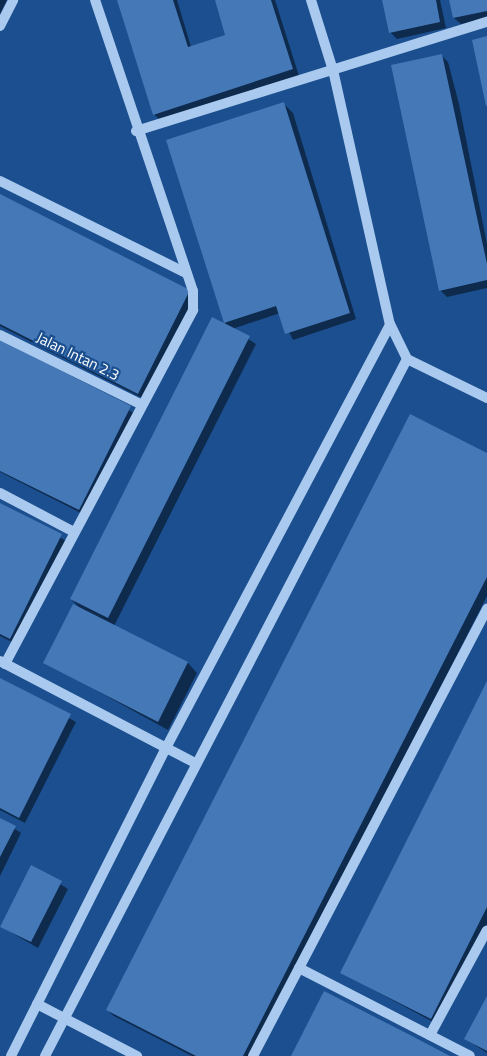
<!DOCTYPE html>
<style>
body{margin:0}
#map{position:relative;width:487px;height:1056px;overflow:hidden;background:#1b4f8f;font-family:"Titillium Web",sans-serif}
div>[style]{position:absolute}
.shadow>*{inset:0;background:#0007}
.building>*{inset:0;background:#4478b7}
.minor>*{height:10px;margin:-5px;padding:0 5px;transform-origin:5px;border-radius:5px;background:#a9c9ee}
span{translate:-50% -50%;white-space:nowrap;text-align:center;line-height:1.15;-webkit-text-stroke:4.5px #1b4f8f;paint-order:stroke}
.street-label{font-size:15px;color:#fff}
</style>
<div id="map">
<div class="shadow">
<i style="clip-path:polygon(0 0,7px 0,0 14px)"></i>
<i style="clip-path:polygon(118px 0,177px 0,191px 47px,227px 35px,216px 0,275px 0,299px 76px,160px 120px,154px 114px)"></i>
<i style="clip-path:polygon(383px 0,440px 0,446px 28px,397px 39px,390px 32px)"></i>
<i style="clip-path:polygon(450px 0,487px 0,487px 19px,461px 24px,454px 18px)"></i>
<i style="clip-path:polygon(442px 56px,448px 62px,459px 104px,487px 244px,487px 288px,447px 297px,440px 290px)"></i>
<i style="clip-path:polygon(284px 104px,293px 113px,356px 319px,293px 340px,280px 313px,232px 329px,256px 344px,114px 626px,188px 663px,197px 673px,168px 730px,45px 662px,81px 609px,71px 599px,226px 326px,168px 141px)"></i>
<i style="clip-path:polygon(0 196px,196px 298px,144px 399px,0 326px)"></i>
<i style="clip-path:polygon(0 342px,136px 414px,85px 515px,0 472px)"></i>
<i style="clip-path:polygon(487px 455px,487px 596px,252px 1056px,192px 1056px,114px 1016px,107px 1010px)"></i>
<i style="clip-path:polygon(0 505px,68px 542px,16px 644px,0 636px)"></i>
<i style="clip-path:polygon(0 680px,76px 722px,25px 823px,0 810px)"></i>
<i style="clip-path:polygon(487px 684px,487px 926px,437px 1024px,342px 973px)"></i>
<i style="clip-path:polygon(0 819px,21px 833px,0 876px)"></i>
<i style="clip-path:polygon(32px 867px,68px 889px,38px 948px,2px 927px)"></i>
<i style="clip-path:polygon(487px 999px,487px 1053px,466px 1039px)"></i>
</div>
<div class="building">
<i style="clip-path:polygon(117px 0,173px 0,188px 47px,225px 35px,215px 0,271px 0,293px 69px,153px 115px)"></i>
<i style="clip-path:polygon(382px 0,436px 0,440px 22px,389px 33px)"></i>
<i style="clip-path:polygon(449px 0,487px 0,487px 11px,453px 18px)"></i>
<i style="clip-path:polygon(487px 36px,487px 105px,486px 106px,472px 40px)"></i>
<i style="clip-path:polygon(442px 54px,487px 264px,487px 280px,439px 291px,391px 65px)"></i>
<i style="clip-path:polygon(284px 102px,350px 313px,285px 334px,276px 306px,224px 323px,250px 336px,108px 618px,70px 599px,212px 317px,224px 323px,166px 140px)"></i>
<i style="clip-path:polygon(0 194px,190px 290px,138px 394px,0 324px)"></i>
<i style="clip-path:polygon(0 340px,131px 406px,79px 510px,0 471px)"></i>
<i style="clip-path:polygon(410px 414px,487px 453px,487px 577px,243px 1056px,196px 1056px,106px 1010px)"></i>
<i style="clip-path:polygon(0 503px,62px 534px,10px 639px,0 634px)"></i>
<i style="clip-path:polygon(73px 604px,188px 662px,158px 722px,43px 663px)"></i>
<i style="clip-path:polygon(0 678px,71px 714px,19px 818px,0 808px)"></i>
<i style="clip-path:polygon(487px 681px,487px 907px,431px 1019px,340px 973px)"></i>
<i style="clip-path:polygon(0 818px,16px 826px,0 857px)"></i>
<i style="clip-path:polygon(31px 865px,62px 881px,31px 942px,0 927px)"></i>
<i style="clip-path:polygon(324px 991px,410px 1035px,450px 1056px,291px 1056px)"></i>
<i style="clip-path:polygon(487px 996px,487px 1051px,464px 1039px)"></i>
</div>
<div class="minor">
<i style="left:311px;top:0;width:73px;rotate:72.6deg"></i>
<i style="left:333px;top:70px;width:260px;rotate:77.4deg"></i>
<i style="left:390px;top:324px;width:39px;rotate:64deg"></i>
<i style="left:407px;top:359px;width:89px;rotate:26deg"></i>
<i style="left:0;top:26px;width:29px;rotate:-63deg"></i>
<i style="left:136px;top:131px;width:368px;rotate:-17.3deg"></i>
<i style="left:0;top:181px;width:208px;rotate:26.3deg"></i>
<i style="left:0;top:335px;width:158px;rotate:26.2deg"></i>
<i style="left:0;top:493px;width:84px;rotate:27.8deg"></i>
<i style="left:0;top:661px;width:220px;rotate:27.6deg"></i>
<i style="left:5px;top:664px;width:401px;rotate:-62deg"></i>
<i style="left:193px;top:310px;width:19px;rotate:-90deg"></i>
<i style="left:193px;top:291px;width:307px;rotate:-108.6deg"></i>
<i style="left:299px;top:968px;width:192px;rotate:27.2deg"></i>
<i style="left:37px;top:1004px;width:113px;rotate:27.5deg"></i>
<i style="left:430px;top:1035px;width:119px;rotate:-61.5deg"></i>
<i style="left:11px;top:1056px;width:347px;rotate:-63.3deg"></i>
<i style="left:167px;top:746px;width:477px;rotate:-62.1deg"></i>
<i style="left:45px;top:1056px;width:785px;rotate:-62.55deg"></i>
<i style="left:253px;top:1056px;width:505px;rotate:-62.37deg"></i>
</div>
<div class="street-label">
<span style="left:78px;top:356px;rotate:26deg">Jalan Intan 2.3</span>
</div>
</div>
